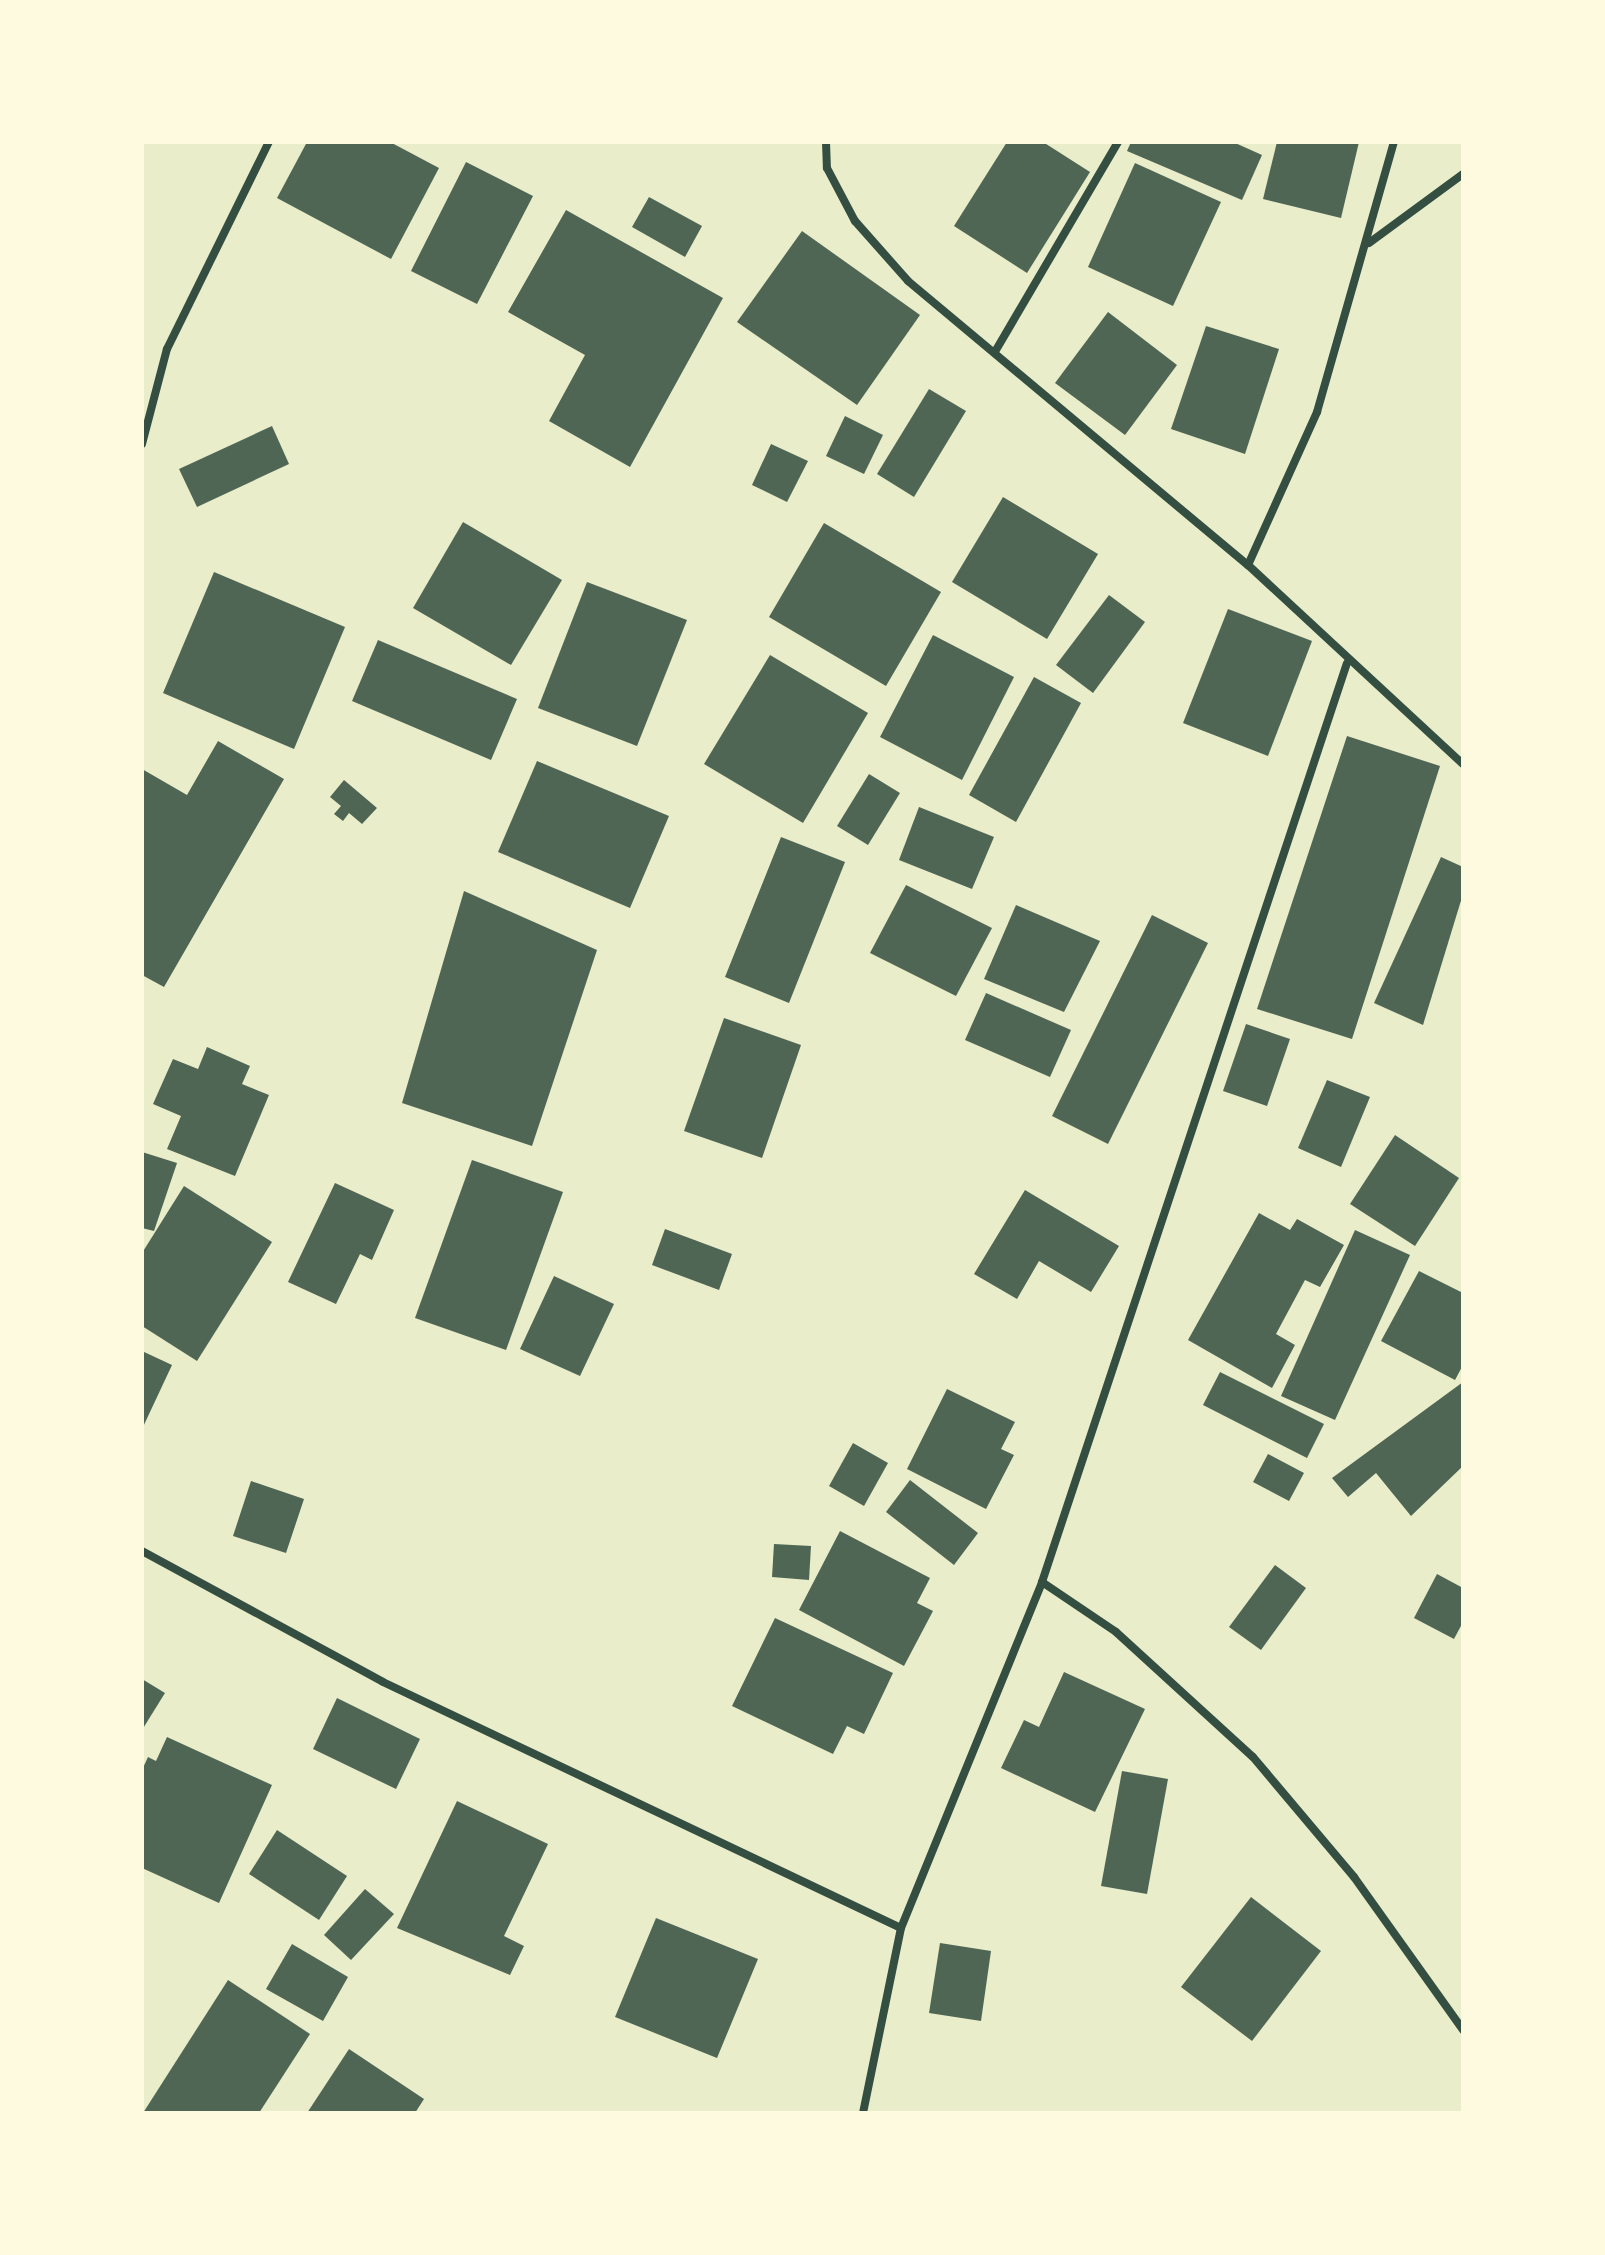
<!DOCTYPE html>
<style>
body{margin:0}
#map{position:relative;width:1605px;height:2255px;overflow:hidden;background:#e9edc9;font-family:Manrope,sans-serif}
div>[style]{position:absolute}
.building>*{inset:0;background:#4f6655}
.minor>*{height:8px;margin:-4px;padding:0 4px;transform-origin:4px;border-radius:4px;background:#344e41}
span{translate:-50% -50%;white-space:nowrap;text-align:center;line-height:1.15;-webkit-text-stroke:6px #fefae0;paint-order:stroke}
.frame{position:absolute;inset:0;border:144px solid #fefae0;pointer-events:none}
</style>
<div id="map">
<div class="building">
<i style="clip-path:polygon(307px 142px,390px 142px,439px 168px,391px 259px,277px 198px)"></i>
<i style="clip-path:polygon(1007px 142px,1043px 142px,1090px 172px,1027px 273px,954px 226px)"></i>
<i style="clip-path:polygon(1131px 142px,1233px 142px,1262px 155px,1242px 200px,1127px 151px)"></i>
<i style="clip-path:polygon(1277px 142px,1359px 142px,1341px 218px,1263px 199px)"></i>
<i style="clip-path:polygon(466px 162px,533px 196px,477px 304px,411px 271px)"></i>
<i style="clip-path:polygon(1135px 163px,1221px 202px,1173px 306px,1088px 267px)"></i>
<i style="clip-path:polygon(649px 197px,702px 226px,685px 257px,632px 227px)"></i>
<i style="clip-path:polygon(566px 210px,723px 298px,630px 467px,549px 421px,585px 355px,508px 312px)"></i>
<i style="clip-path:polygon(802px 231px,920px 315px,857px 405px,737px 322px)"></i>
<i style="clip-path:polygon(1108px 312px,1177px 365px,1125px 435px,1055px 383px)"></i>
<i style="clip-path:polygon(1206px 326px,1279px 349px,1245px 454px,1171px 429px)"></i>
<i style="clip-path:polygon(929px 389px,966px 411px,914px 497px,877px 474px)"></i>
<i style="clip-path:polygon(845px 416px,883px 435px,864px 474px,826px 456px)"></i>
<i style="clip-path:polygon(272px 426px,289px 464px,197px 507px,179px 469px)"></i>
<i style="clip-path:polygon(771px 444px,808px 461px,787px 502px,752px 485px)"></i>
<i style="clip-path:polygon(1003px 497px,1098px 554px,1047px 639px,952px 582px)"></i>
<i style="clip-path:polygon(463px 522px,562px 580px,511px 665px,413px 608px)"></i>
<i style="clip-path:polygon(824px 523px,941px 592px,886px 686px,769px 617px)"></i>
<i style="clip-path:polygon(214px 572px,345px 627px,294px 749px,163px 693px)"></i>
<i style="clip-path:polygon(587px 582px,687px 620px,637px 746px,538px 708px)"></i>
<i style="clip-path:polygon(1109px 595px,1145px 622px,1093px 693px,1056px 665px)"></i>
<i style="clip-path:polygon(1228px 609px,1312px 641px,1268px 756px,1183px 723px)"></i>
<i style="clip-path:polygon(933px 635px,1014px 677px,962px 780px,880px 737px)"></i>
<i style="clip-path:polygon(378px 640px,517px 699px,491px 760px,352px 701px)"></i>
<i style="clip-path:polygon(770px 655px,868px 713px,803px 823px,704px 764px)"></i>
<i style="clip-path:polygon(1034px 677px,1081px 703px,1016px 822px,969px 795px)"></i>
<i style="clip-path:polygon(1347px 736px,1440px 766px,1352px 1039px,1257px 1009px)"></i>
<i style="clip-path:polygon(218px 741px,284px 779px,164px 987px,142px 975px,142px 769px,187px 795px)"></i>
<i style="clip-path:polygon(537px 761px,669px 816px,630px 908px,498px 852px)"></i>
<i style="clip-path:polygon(869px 774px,900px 793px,868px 845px,837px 826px)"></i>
<i style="clip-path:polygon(344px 780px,377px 808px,362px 824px,349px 813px,343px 821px,334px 814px,341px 806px,330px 797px)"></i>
<i style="clip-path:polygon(919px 807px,994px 837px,972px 889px,899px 860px)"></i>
<i style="clip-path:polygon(781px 837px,845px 862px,789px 1003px,725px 977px)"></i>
<i style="clip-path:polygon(1441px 857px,1463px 867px,1463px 894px,1423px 1025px,1374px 1003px)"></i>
<i style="clip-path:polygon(906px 885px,992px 928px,956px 996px,870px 953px)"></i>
<i style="clip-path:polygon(464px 891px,597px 950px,532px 1146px,402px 1103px)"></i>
<i style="clip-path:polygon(1016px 905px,1100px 941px,1064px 1012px,984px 979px)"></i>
<i style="clip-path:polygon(1152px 915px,1208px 943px,1108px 1144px,1052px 1116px)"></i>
<i style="clip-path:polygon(986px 993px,1071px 1030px,1050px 1077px,965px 1040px)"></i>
<i style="clip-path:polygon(724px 1018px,801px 1045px,762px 1158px,684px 1131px)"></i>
<i style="clip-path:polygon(1246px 1024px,1290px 1039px,1267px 1106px,1223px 1091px)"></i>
<i style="clip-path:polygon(207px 1047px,250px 1066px,242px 1084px,269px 1095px,235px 1176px,167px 1149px,181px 1116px,153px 1104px,173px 1059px,198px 1069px)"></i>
<i style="clip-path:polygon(1327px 1080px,1370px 1097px,1341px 1167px,1298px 1148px)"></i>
<i style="clip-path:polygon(1395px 1135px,1459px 1178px,1415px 1246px,1350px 1204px)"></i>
<i style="clip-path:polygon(142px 1152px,177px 1163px,154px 1231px,142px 1228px)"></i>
<i style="clip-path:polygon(472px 1160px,563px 1192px,506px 1350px,415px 1318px)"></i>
<i style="clip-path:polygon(335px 1183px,394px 1210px,372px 1260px,360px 1254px,336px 1304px,288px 1282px)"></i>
<i style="clip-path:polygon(184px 1186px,272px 1242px,197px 1361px,142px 1326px,142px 1253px)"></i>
<i style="clip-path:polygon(1025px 1190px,1119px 1246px,1091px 1292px,1039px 1261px,1017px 1299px,974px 1274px)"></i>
<i style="clip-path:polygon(1259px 1213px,1290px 1230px,1297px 1219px,1344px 1245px,1320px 1287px,1305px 1280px,1276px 1334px,1295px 1345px,1272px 1388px,1188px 1340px)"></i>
<i style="clip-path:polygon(665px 1229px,732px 1254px,719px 1290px,652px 1265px)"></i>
<i style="clip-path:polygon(1355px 1230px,1410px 1255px,1335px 1420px,1281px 1396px)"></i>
<i style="clip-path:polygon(1419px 1271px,1463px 1293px,1463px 1365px,1455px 1380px,1381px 1341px)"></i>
<i style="clip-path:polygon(554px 1276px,614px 1304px,580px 1376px,520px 1349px)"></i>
<i style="clip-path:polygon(142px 1351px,172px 1365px,142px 1429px)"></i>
<i style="clip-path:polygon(1220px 1372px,1324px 1424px,1307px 1458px,1203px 1405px)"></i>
<i style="clip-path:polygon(1463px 1382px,1463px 1466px,1411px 1516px,1376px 1473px,1348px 1497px,1332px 1478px)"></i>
<i style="clip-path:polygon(947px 1389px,1015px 1422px,1001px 1449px,1014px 1455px,986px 1509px,907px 1469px)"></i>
<i style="clip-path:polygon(853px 1443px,888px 1463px,864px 1506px,829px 1486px)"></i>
<i style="clip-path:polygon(1268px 1454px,1304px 1473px,1289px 1501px,1253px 1482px)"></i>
<i style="clip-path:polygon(910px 1480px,978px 1533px,954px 1565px,886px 1512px)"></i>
<i style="clip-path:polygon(251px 1481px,304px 1499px,286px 1553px,233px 1536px)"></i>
<i style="clip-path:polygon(840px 1531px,930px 1578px,917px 1603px,933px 1611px,904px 1666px,799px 1610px)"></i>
<i style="clip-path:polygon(774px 1544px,811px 1546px,809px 1580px,772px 1577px)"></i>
<i style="clip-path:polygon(1275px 1565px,1306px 1588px,1261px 1650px,1229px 1627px)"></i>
<i style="clip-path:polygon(1437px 1574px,1463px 1588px,1463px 1622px,1454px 1639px,1414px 1618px)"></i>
<i style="clip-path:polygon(775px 1618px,893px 1673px,864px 1734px,847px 1726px,833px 1754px,732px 1706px)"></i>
<i style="clip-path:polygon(1064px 1672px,1145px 1709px,1095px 1812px,1001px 1768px,1024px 1720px,1039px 1727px)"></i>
<i style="clip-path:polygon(142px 1679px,165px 1693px,142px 1730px)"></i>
<i style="clip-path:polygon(337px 1698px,420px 1739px,396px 1789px,313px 1749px)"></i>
<i style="clip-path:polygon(167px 1737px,272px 1785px,219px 1903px,142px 1868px,142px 1770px,148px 1757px,156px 1761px)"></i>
<i style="clip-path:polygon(1122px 1771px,1168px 1779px,1147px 1894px,1101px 1886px)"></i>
<i style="clip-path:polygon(457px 1801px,548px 1844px,504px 1936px,524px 1946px,510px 1975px,397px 1928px)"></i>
<i style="clip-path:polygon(277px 1830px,347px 1876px,319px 1920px,249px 1874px)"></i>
<i style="clip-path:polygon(365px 1889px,394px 1914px,351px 1960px,324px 1935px)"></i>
<i style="clip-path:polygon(1251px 1897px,1321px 1951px,1252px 2041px,1181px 1987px)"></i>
<i style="clip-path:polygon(656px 1918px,758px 1959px,717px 2058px,615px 2017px)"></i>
<i style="clip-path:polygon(940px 1943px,991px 1951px,981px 2021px,929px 2013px)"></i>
<i style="clip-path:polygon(292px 1944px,348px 1977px,323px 2021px,266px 1989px)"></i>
<i style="clip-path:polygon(228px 1980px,310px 2034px,259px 2113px,143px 2113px)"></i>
<i style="clip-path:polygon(349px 2049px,424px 2099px,415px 2113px,307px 2113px)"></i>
</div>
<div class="minor">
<i style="left:826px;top:142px;width:26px;rotate:88deg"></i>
<i style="left:827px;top:168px;width:60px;rotate:62.2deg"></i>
<i style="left:855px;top:221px;width:80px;rotate:48.5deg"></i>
<i style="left:908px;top:281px;width:443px;rotate:39.9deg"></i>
<i style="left:1248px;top:565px;width:293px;rotate:42.8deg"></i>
<i style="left:1369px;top:243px;width:117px;rotate:-36.3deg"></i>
<i style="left:996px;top:350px;width:241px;rotate:-59.6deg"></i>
<i style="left:142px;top:444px;width:98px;rotate:-75.3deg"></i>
<i style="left:167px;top:349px;width:231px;rotate:-63.8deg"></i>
<i style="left:1248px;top:565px;width:168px;rotate:-65.7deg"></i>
<i style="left:1317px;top:412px;width:281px;rotate:-74.1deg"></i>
<i style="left:142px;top:1551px;width:274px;rotate:28.5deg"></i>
<i style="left:383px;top:1682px;width:573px;rotate:25.4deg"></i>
<i style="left:1042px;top:1582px;width:89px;rotate:34deg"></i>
<i style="left:1116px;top:1632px;width:185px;rotate:42.4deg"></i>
<i style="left:1253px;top:1757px;width:157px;rotate:49.9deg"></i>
<i style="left:1354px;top:1877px;width:188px;rotate:54.5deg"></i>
<i style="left:863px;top:2113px;width:189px;rotate:-78.4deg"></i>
<i style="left:901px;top:1928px;width:374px;rotate:-67.8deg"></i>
<i style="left:1042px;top:1582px;width:968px;rotate:-71.64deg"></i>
</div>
<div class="frame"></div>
</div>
